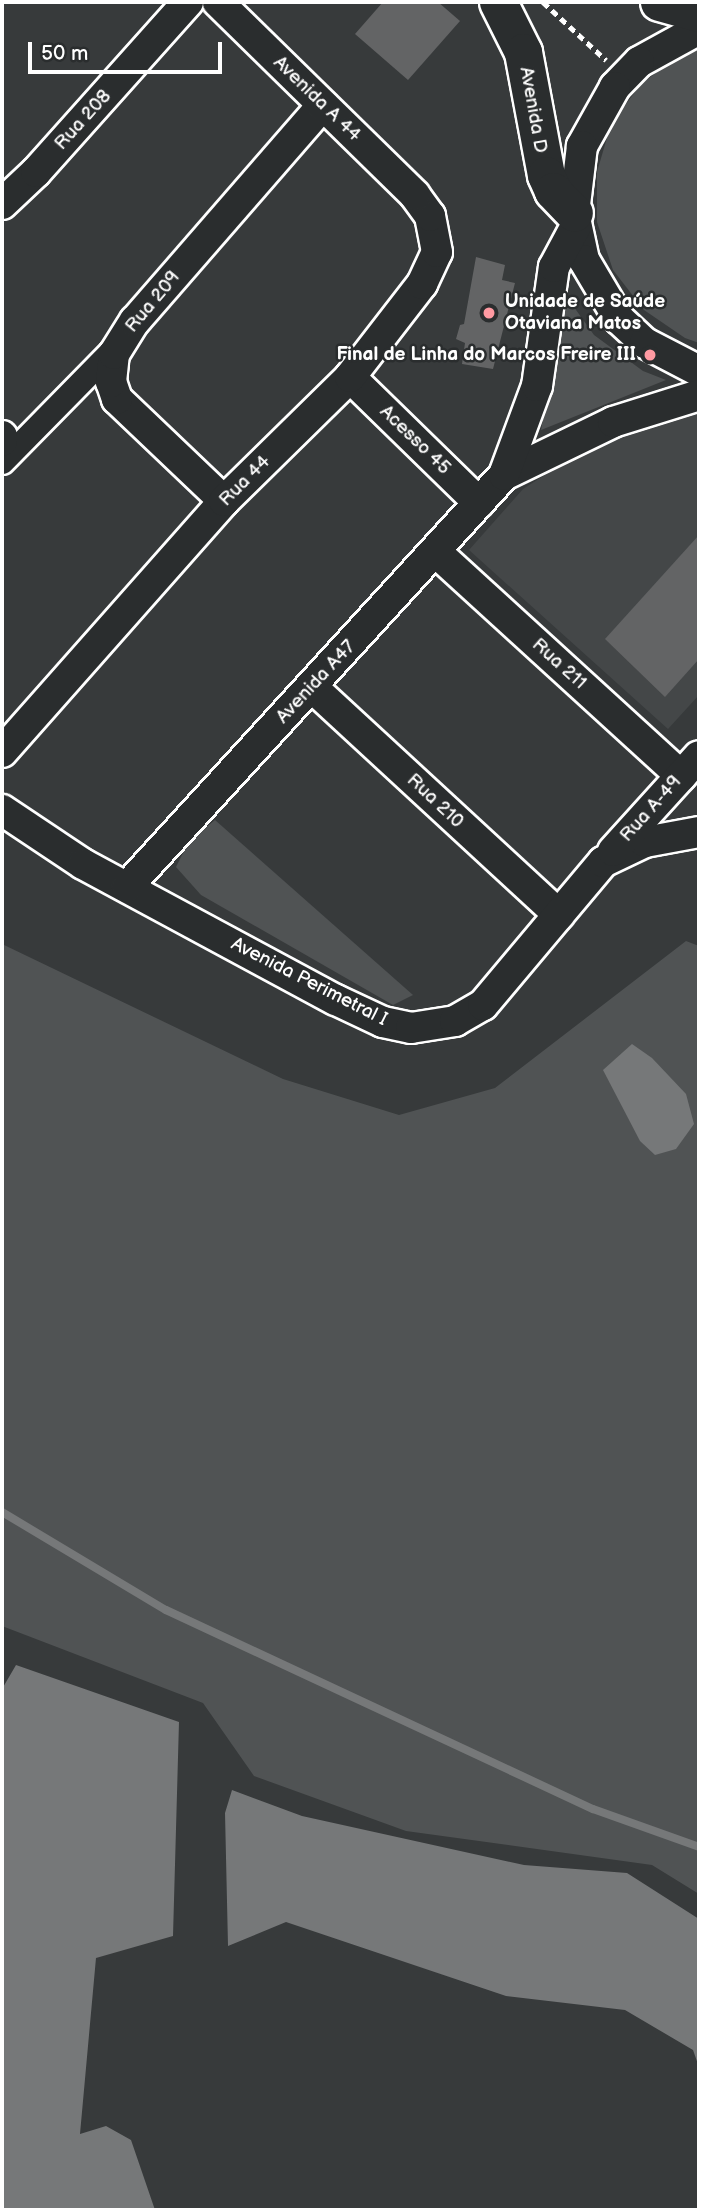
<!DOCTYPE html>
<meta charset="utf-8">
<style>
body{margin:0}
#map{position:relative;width:701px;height:2212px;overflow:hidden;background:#373a3b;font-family:"Balsamiq Sans",sans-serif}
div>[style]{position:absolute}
.built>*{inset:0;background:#444748}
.green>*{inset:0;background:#505354}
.water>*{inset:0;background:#767879}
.stream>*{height:8px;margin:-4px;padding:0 4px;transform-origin:4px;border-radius:4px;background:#767879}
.building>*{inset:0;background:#636465}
.path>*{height:4.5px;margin-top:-2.25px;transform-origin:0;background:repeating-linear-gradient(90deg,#fff 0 7px,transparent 0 12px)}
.roads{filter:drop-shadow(2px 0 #fff) drop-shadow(-2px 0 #fff) drop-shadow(0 2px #fff) drop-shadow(0 -2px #fff)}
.pedestrian>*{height:23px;margin:-11.5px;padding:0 11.5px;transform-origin:11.5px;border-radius:11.5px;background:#2a2d2e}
.minor>*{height:30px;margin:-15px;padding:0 15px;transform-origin:15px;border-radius:15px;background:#2a2d2e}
.tertiary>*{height:37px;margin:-18.5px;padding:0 18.5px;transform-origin:18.5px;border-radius:18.5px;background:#2a2d2e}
.dots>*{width:19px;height:19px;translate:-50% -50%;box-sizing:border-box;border:4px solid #2a2d2e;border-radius:50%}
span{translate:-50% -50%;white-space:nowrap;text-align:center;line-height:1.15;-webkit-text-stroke:5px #2a2d2e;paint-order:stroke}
.street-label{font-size:19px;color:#fff}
.poi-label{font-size:19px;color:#fff;font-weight:700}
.left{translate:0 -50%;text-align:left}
.right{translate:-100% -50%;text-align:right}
.frame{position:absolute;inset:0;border:4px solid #fff;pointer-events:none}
.scale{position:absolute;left:28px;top:42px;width:194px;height:32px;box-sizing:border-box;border:4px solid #fff;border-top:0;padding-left:9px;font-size:21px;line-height:24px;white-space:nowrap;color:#fff;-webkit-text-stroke:5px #2a2d2e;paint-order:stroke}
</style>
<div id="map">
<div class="built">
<i style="clip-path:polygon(699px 412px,699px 695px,668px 729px,469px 550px,523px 489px,598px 441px)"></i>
</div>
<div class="green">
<i style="clip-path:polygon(699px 47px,699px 343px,685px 338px,644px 310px,613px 270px,597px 222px,597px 172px,611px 124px,641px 84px,681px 54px)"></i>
<i style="clip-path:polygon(566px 296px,594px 335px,643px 371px,666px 380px,541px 430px)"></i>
<i style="clip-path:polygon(215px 820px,413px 995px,393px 1005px,201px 895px,176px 867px,189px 841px)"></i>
<i style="clip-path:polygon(686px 941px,699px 946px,699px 1894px,652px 1865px,406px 1831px,254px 1776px,203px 1703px,2px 1626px,2px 944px,283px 1079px,399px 1115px,495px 1088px)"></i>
</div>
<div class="water">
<i style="clip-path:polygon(632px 1044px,652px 1058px,686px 1094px,694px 1124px,676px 1149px,655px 1155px,640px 1141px,603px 1070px)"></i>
<i style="clip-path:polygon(16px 1665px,179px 1722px,173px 1936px,96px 1958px,80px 2134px,106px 2126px,131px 2140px,155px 2210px,2px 2210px,2px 1689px)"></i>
<i style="clip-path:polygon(232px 1790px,302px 1816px,524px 1865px,627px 1873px,699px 1919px,699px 2067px,693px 2050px,625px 2010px,506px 1996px,286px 1922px,228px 1946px,225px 1813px)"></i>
</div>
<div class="stream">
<i style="left:2px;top:1512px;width:191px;rotate:30.9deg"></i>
<i style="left:166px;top:1610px;width:471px;rotate:25deg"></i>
<i style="left:593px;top:1809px;width:113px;rotate:19.7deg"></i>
</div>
<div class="building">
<i style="clip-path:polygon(383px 2px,438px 2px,460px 21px,408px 80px,355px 34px)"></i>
<i style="clip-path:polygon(476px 257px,505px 265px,502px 280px,515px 283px,493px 369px,462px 364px,465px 343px,456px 339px,460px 325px,464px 324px)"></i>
<i style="clip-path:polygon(699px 535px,699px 659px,665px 697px,605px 639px)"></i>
</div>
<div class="path">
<i style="left:543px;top:2px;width:86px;rotate:42.6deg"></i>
</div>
<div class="roads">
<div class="pedestrian">
<i style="left:2px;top:462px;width:168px;rotate:-45.5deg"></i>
</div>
<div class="minor">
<i style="left:699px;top:29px;width:68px;rotate:151.2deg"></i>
<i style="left:639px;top:62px;width:35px;rotate:134deg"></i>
<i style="left:615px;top:87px;width:68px;rotate:119.2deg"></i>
<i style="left:582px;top:146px;width:67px;rotate:96.8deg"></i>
<i style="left:574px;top:213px;width:48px;rotate:78deg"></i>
<i style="left:584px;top:260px;width:69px;rotate:59.3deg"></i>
<i style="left:619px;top:319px;width:35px;rotate:43deg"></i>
<i style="left:645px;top:343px;width:61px;rotate:27.4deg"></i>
<i style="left:2px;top:204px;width:47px;rotate:-43.3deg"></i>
<i style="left:36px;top:172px;width:228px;rotate:-48.2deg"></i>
<i style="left:350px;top:377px;width:180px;rotate:44.3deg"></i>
<i style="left:2px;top:436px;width:5px;rotate:90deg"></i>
<i style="left:504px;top:475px;width:121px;rotate:-25.9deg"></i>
<i style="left:613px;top:422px;width:90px;rotate:-17.4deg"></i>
<i style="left:224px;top:501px;width:148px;rotate:-136.4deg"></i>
<i style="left:117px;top:399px;width:18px;rotate:-109deg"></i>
<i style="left:111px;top:382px;width:28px;rotate:-84deg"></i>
<i style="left:114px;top:354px;width:39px;rotate:-58deg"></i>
<i style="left:135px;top:321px;width:286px;rotate:-49deg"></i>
<i style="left:436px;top:552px;width:332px;rotate:42.4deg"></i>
<i style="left:312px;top:687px;width:336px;rotate:42.7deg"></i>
<i style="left:2px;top:752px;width:335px;rotate:-48.5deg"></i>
<i style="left:224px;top:501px;width:177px;rotate:-44.5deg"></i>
<i style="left:350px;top:377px;width:118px;rotate:-52.3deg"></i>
<i style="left:422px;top:284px;width:35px;rotate:-65deg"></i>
<i style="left:437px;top:252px;width:37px;rotate:-101deg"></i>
<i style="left:430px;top:216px;width:26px;rotate:-126deg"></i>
<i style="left:415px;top:195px;width:276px;rotate:-135.6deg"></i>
<i style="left:2px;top:810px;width:97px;rotate:33.7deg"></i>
<i style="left:83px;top:864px;width:287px;rotate:28.3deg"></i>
<i style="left:336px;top:1000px;width:52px;rotate:25.1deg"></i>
<i style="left:383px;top:1022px;width:29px;rotate:12deg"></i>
<i style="left:411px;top:1028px;width:45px;rotate:-9deg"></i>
<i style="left:455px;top:1021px;width:32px;rotate:-30deg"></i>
<i style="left:483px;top:1005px;width:187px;rotate:-50deg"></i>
<i style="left:603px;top:862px;width:47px;rotate:-25.5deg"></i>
<i style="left:645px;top:842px;width:55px;rotate:-10.5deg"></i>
<i style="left:613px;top:851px;width:128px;rotate:-47.8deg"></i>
<i style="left:127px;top:887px;width:558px;rotate:-47.54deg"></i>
<i style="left:504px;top:475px;width:95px;rotate:-69.7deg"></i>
<i style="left:537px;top:386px;width:120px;rotate:-81.9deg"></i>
<i style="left:554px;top:267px;width:47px;rotate:-61.8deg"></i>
</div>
<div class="tertiary">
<i style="left:498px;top:2px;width:56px;rotate:63.4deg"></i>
<i style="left:523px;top:52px;width:125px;rotate:79.4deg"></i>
<i style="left:546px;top:175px;width:17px;rotate:66deg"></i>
<i style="left:553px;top:191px;width:30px;rotate:46deg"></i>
<i style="left:659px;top:2px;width:41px;rotate:15.4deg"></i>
</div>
</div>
<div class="dots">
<i style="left:489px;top:313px;background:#ff9aa2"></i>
<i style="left:650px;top:355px;background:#ff9aa2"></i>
</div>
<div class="street-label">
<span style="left:317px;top:99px;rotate:44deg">Avenida A 44</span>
<span style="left:533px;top:110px;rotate:80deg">Avenida D</span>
<span style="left:83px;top:120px;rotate:-48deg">Rua 208</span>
<span style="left:153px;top:302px;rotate:-50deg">Rua 209</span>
<span style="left:415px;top:440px;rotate:44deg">Acesso 45</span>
<span style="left:245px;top:481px;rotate:-45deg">Rua 44</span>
<span style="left:559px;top:664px;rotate:42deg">Rua 211</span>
<span style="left:316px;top:682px;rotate:-47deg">Avenida A47</span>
<span style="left:435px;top:801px;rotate:43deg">Rua 210</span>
<span style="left:651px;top:809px;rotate:-48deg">Rua A-49</span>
<span style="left:309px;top:982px;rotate:27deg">Avenida Perimetral I</span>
</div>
<div class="poi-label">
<span class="left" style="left:505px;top:313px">Unidade de Saúde<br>Otaviana Matos</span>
<span class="right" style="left:636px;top:355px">Final de Linha do Marcos Freire III</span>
</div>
<div class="frame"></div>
<div class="scale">50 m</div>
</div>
